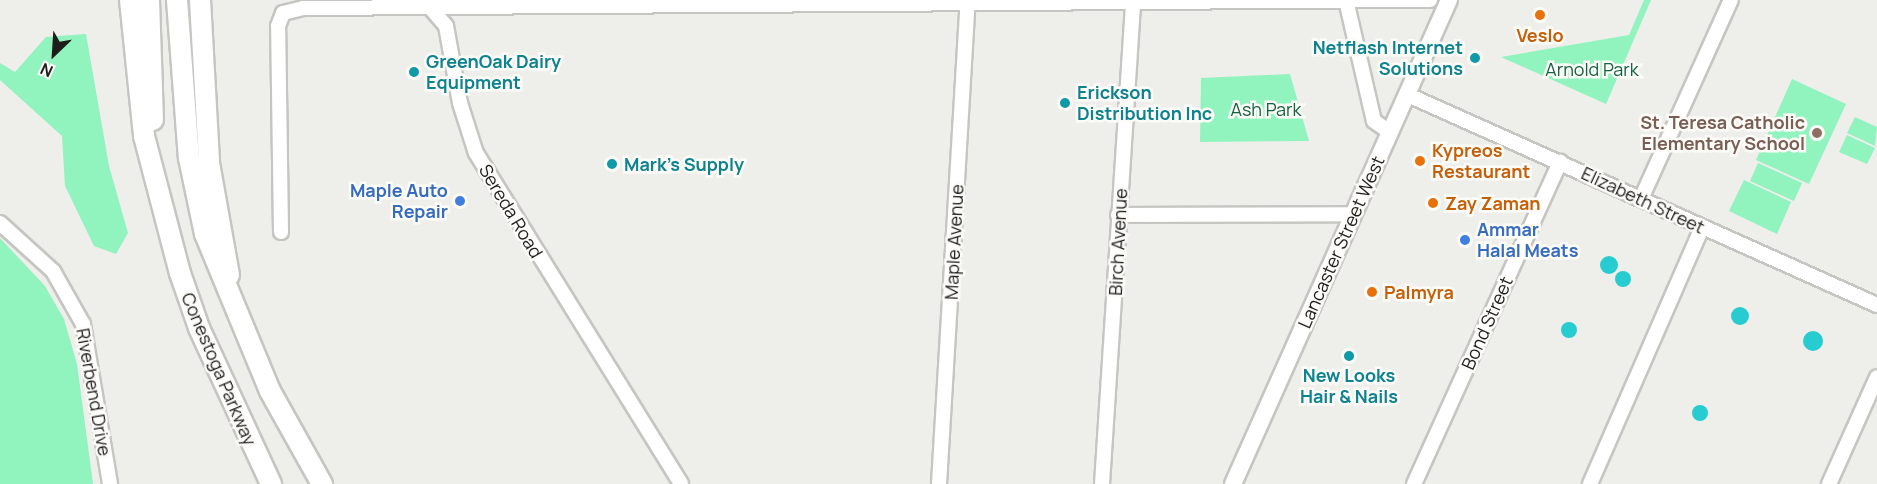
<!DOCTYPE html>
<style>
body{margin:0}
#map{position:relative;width:1877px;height:484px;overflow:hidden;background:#eeeeea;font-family:Manrope,sans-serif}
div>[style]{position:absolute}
.green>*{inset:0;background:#91f3be}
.water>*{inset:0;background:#27ccd1}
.round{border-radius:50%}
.roads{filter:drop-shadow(2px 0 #c6c5c2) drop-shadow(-2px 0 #c6c5c2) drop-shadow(0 2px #c6c5c2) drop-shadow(0 -2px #c6c5c2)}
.minor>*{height:14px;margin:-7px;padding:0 7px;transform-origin:7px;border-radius:7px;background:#fff}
.major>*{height:16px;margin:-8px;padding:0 8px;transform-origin:8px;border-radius:8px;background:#fff}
.highway>*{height:20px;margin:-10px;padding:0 10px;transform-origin:10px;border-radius:10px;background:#fff}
.dots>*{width:16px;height:16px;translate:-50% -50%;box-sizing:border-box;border:3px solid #fcfbf8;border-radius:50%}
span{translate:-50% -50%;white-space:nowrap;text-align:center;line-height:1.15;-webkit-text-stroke:5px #fcfbf8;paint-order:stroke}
.food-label{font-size:18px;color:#c56008;font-weight:700}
.left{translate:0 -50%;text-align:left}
.culture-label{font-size:18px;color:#0d838f;font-weight:700}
.right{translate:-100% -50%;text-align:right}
.park-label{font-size:18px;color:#146240}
.education-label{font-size:18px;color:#785e54;font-weight:700}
.shop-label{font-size:18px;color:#366cbe;font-weight:700}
.street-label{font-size:18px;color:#1d1d1c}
.north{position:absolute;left:24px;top:24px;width:60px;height:60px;-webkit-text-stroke:4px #fcfbf8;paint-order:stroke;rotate:205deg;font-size:16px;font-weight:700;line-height:24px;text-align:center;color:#1d1d1c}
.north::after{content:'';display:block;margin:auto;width:21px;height:27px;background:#1d1d1c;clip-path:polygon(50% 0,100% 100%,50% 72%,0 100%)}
</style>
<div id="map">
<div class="green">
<i style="clip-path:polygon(1644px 0,1651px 0,1606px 104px,1501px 57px,1629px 35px)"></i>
<i style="clip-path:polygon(86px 34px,109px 166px,128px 233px,116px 254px,94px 246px,65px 186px,62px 136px,0 80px,0 63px,15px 72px,46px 37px)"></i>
<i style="clip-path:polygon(1290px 74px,1309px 141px,1200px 142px,1201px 78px)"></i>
<i style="clip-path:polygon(1792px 79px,1846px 104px,1809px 184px,1756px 160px)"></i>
<i style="clip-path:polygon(1855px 117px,1877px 127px,1875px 146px,1847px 133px)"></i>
<i style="clip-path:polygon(1847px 135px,1875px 148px,1867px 164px,1839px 152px)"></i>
<i style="clip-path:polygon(1758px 163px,1802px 183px,1794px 201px,1750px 181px)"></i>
<i style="clip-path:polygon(1744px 180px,1791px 202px,1777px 234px,1729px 211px)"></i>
<i style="clip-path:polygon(0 238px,45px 286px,64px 319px,77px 364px,93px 484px,0 484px)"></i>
</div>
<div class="water">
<i class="round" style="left:1600px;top:256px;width:18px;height:18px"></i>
<i class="round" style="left:1615px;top:271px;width:16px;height:16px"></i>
<i class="round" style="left:1731px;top:307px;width:18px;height:18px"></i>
<i class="round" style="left:1561px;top:322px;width:16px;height:16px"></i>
<i class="round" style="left:1803px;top:331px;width:20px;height:20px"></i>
<i class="round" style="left:1692px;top:405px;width:16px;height:16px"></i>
</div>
<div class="roads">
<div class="minor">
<i style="left:1346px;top:0;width:124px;rotate:77deg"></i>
<i style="left:1374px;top:121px;width:19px;rotate:35deg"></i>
<i style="left:427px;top:4px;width:29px;rotate:49deg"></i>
<i style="left:446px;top:26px;width:78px;rotate:79.7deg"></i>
<i style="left:460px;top:103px;width:52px;rotate:72.3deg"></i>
<i style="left:476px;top:153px;width:389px;rotate:58.2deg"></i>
<i style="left:1408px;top:95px;width:514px;rotate:24.12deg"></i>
<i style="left:1641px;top:199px;width:218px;rotate:-65.7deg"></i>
<i style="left:1118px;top:215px;width:234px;rotate:-0.2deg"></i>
<i style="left:0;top:223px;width:72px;rotate:42.2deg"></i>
<i style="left:53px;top:271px;width:61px;rotate:60.5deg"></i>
<i style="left:83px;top:324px;width:162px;rotate:80.4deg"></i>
<i style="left:281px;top:232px;width:206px;rotate:-90.8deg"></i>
<i style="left:278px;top:26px;width:14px;rotate:-69deg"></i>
<i style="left:283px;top:13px;width:21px;rotate:-14deg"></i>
<i style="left:303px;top:8px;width:1127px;rotate:-0.41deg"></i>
<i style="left:939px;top:484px;width:485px;rotate:-86.6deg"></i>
<i style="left:1102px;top:484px;width:485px;rotate:-86.3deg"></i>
<i style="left:1414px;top:484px;width:354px;rotate:-65.6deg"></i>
<i style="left:1590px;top:484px;width:279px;rotate:-66.4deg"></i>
<i style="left:1829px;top:484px;width:117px;rotate:-65.8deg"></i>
</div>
<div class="major">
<i style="left:1233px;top:484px;width:530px;rotate:-65.95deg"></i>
</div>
<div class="highway">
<i style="left:130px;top:0;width:137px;rotate:84.1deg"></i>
<i style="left:144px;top:136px;width:142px;rotate:75.3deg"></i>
<i style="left:180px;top:273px;width:58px;rotate:70.9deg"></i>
<i style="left:199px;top:328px;width:172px;rotate:65.2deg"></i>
<i style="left:149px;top:0;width:120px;rotate:88.1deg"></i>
<i style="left:177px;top:0;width:158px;rotate:85.7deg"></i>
<i style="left:189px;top:158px;width:78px;rotate:78.1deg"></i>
<i style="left:205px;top:234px;width:170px;rotate:67.5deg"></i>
<i style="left:270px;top:391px;width:107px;rotate:60.8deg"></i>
<i style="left:200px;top:0;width:163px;rotate:86.8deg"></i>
<i style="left:209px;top:163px;width:114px;rotate:79.9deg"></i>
</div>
</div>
<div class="dots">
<i style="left:1540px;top:15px;background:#e8710a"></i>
<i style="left:1475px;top:58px;background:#0f9aa8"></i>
<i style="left:414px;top:72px;background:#0f9aa8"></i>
<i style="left:1065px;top:103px;background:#0f9aa8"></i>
<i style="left:1817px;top:133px;background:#8d6e63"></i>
<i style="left:1420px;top:161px;background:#e8710a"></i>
<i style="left:612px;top:164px;background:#0f9aa8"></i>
<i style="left:460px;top:201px;background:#3f7fe0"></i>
<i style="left:1433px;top:203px;background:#e8710a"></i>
<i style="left:1465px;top:240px;background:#3f7fe0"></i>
<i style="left:1372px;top:292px;background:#e8710a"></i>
<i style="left:1349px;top:356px;background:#0f9aa8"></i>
</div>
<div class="food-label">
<span style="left:1540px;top:35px">Veslo</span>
<span class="left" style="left:1432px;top:161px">Kypreos<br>Restaurant</span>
<span class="left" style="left:1445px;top:203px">Zay Zaman</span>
<span class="left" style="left:1384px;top:292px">Palmyra</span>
</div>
<div class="culture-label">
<span class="right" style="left:1463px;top:58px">Netflash Internet<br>Solutions</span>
<span class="left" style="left:426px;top:72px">GreenOak Dairy<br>Equipment</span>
<span class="left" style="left:1077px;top:103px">Erickson<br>Distribution Inc</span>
<span class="left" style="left:624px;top:164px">Mark's Supply</span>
<span style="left:1349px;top:386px">New Looks<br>Hair &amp; Nails</span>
</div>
<div class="park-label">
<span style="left:1592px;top:69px">Arnold Park</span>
<span style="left:1266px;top:109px">Ash Park</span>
</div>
<div class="education-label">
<span class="right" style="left:1805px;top:133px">St. Teresa Catholic<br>Elementary School</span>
</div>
<div class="shop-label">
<span class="right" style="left:448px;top:201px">Maple Auto<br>Repair</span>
<span class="left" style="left:1477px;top:240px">Ammar<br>Halal Meats</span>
</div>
<div class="street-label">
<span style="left:1643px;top:200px;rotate:25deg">Elizabeth Street</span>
<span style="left:511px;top:211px;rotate:59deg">Sereda Road</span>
<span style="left:954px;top:242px;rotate:-87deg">Maple Avenue</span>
<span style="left:1118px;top:242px;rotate:-87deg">Birch Avenue</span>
<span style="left:1341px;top:242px;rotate:-66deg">Lancaster Street West</span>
<span style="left:1487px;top:323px;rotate:-66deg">Bond Street</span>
<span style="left:219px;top:369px;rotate:67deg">Conestoga Parkway</span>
<span style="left:94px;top:392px;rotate:80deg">Riverbend Drive</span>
</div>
<div class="north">N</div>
</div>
